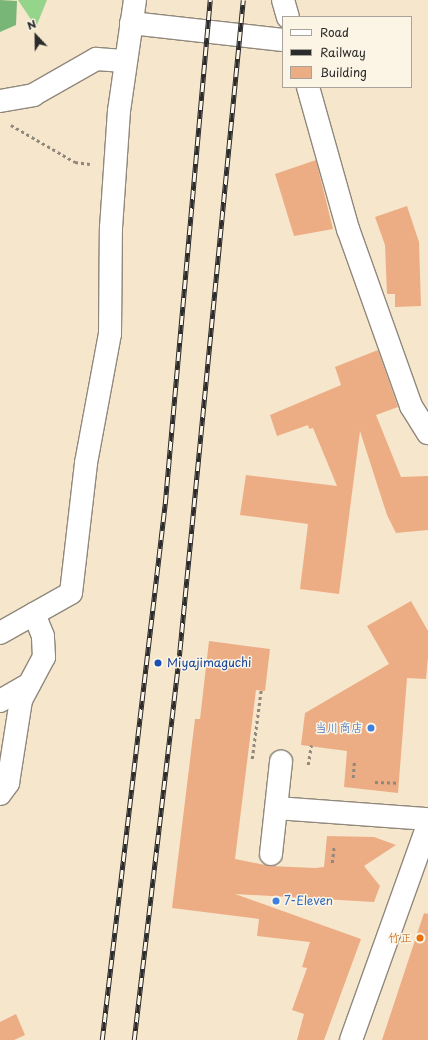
<!DOCTYPE html>
<meta charset="utf-8">
<style>
body{margin:0}
#map{position:relative;width:428px;height:1040px;overflow:hidden;background:#f6e6cc;font-family:"Playpen Sans","Klee One",sans-serif}
div>[style]{position:absolute}
.green>*{inset:0;background:#95d58b}
.forest>*{inset:0;background:#78b677}
.building>*{inset:0;background:#edad84}
.path>*{height:2.5px;margin-top:-1.25px;transform-origin:0;background:repeating-linear-gradient(90deg,#90887c 0 3px,transparent 0 6px)}
.roads{filter:drop-shadow(1px 0 #90887c) drop-shadow(-1px 0 #90887c) drop-shadow(0 1px #90887c) drop-shadow(0 -1px #90887c)}
.minor>*{height:22px;margin:-11px;padding:0 11px;transform-origin:11px;border-radius:11px;background:#fff}
.highway>*{height:22px;margin:-11px;padding:0 11px;transform-origin:11px;border-radius:11px;background:#fff}
.rail>*{height:4.5px;margin-top:-2.25px;transform-origin:0;background:repeating-linear-gradient(90deg,#fcf5e5 0 9px,#2b2b2b 0 18px);box-sizing:border-box;border-block:1px solid #2b2b2b}
.dots>*{width:11px;height:11px;translate:-50% -50%;box-sizing:border-box;border:2px solid #fcf5e5;border-radius:50%}
span{translate:-50% -50%;white-space:nowrap;text-align:center;line-height:1.15;-webkit-text-stroke:3px #fcf5e5;paint-order:stroke}
.transit-label{font-size:12px;color:#164399}
.left{translate:0 -50%;text-align:left}
.shop-label{font-size:12px;color:#366cbe}
.right{translate:-100% -50%;text-align:right}
.food-label{font-size:12px;color:#c56008}
.legend{position:absolute;left:282px;top:16px;width:130px;height:72px;box-sizing:border-box;background:#fcf5e5;border:1px solid #a8a49b;margin:0;padding:5px 7px;list-style:none;font-size:12px;color:#2b2b2b}
.legend li{display:flex;align-items:center;gap:8px;height:20px}
.legend b{width:20px;border:1px solid #a8a49b}
.north{position:absolute;left:16px;top:16px;width:40px;height:40px;-webkit-text-stroke:3px #fcf5e5;paint-order:stroke;rotate:338deg;font-size:11px;font-weight:700;line-height:16px;text-align:center;color:#2b2b2b}
.north::after{content:'';display:block;margin:auto;width:14px;height:18px;background:#2b2b2b;clip-path:polygon(50% 0,100% 100%,50% 72%,0 100%)}
</style>
<div id="map">
<div class="green">
<i style="clip-path:polygon(18px 0,47px 0,36px 27px)"></i>
</div>
<div class="forest">
<i style="clip-path:polygon(0 0,17px 1px,16px 25px,0 32px)"></i>
</div>
<div class="building">
<i style="clip-path:polygon(316px 160px,333px 229px,294px 236px,275px 174px)"></i>
<i style="clip-path:polygon(407px 206px,419px 242px,421px 306px,395px 307px,395px 294px,387px 294px,385px 245px,375px 217px)"></i>
<i style="clip-path:polygon(378px 350px,398px 407px,376px 415px,401px 477px,428px 476px,428px 530px,396px 533px,387px 515px,360px 431px,339px 594px,300px 589px,308px 524px,240px 515px,246px 475px,337px 486px,313px 428px,309px 429px,308px 425px,277px 436px,270px 415px,341px 385px,335px 367px)"></i>
<i style="clip-path:polygon(411px 601px,428px 631px,428px 657px,426px 679px,407px 678px,398px 793px,344px 787px,347px 751px,301px 745px,305px 713px,389px 664px,367px 626px)"></i>
<i style="clip-path:polygon(209px 641px,270px 649px,265px 691px,256px 690px,235px 859px,270px 866px,315px 868px,324px 867px,327px 836px,374px 837px,396px 845px,364px 866px,380px 886px,374px 902px,235px 894px,361px 939px,324px 1040px,297px 1040px,304px 1014px,292px 1010px,307px 968px,302px 967px,310px 942px,257px 936px,259px 919px,172px 908px,195px 719px,200px 719px)"></i>
<i style="clip-path:polygon(424px 913px,428px 914px,428px 1040px,382px 1040px)"></i>
<i style="clip-path:polygon(16px 1014px,25px 1035px,14px 1040px,0 1040px,0 1022px)"></i>
</div>
<div class="path">
<i style="left:11px;top:125px;width:74px;rotate:30deg"></i>
<i style="left:75px;top:162px;width:15px;rotate:8deg"></i>
<i style="left:252px;top:759px;width:70px;rotate:-82.6deg"></i>
<i style="left:308px;top:765px;width:20px;rotate:-81deg"></i>
<i style="left:353px;top:778px;width:16px;rotate:-86deg"></i>
<i style="left:375px;top:782px;width:23px;rotate:2deg"></i>
<i style="left:332px;top:863px;width:16px;rotate:-83deg"></i>
</div>
<div class="roads">
<div class="minor">
<i style="left:283px;top:0;width:18px;rotate:74deg"></i>
<i style="left:131px;top:23px;width:153px;rotate:6.4deg"></i>
<i style="left:308px;top:87px;width:148px;rotate:74.3deg"></i>
<i style="left:348px;top:229px;width:188px;rotate:70.4deg"></i>
<i style="left:411px;top:406px;width:32px;rotate:58deg"></i>
<i style="left:0;top:101px;width:34px;rotate:-10deg"></i>
<i style="left:33px;top:95px;width:73px;rotate:-29.7deg"></i>
<i style="left:96px;top:59px;width:28px;rotate:4deg"></i>
<i style="left:0;top:633px;width:81px;rotate:-29.4deg"></i>
<i style="left:71px;top:593px;width:131px;rotate:-83.4deg"></i>
<i style="left:86px;top:463px;width:131px;rotate:-79.5deg"></i>
<i style="left:110px;top:334px;width:106px;rotate:-89.5deg"></i>
<i style="left:111px;top:228px;width:117px;rotate:-86.1deg"></i>
<i style="left:119px;top:111px;width:112px;rotate:-81.8deg"></i>
<i style="left:0;top:701px;width:34px;rotate:-30deg"></i>
<i style="left:0;top:794px;width:14px;rotate:-54deg"></i>
<i style="left:8px;top:783px;width:84px;rotate:-81.1deg"></i>
<i style="left:21px;top:700px;width:49px;rotate:-61.9deg"></i>
<i style="left:44px;top:657px;width:21px;rotate:-93deg"></i>
<i style="left:43px;top:636px;width:24px;rotate:-112deg"></i>
<i style="left:277px;top:808px;width:151px;rotate:4.2deg"></i>
<i style="left:271px;top:854px;width:93px;rotate:-83.8deg"></i>
</div>
<div class="highway">
<i style="left:351px;top:1040px;width:228px;rotate:-70.3deg"></i>
</div>
</div>
<div class="rail">
<i style="left:102px;top:1040px;width:540px;rotate:-83.3deg"></i>
<i style="left:165px;top:504px;width:506px;rotate:-84.9deg"></i>
<i style="left:134px;top:1040px;width:375px;rotate:-83.3deg"></i>
<i style="left:178px;top:668px;width:671px;rotate:-84.44deg"></i>
</div>
<div class="dots">
<i style="left:158px;top:663px;background:#1a4fb4"></i>
<i style="left:371px;top:728px;background:#3f7fe0"></i>
<i style="left:276px;top:901px;background:#3f7fe0"></i>
<i style="left:420px;top:938px;background:#e8710a"></i>
</div>
<div class="transit-label">
<span class="left" style="left:167px;top:663px">Miyajimaguchi</span>
</div>
<div class="shop-label">
<span class="right" style="left:363px;top:728px">当川商店</span>
<span class="left" style="left:284px;top:901px">7-Eleven</span>
</div>
<div class="food-label">
<span class="right" style="left:412px;top:938px">竹正</span>
</div>
<ul class="legend">
<li><b style="height:5px;background:#fff"></b>Road</li>
<li><b style="height:5px;background:#2b2b2b"></b>Railway</li>
<li><b style="height:11px;background:#edad84"></b>Building</li>
</ul>
<div class="north">N</div>
</div>
